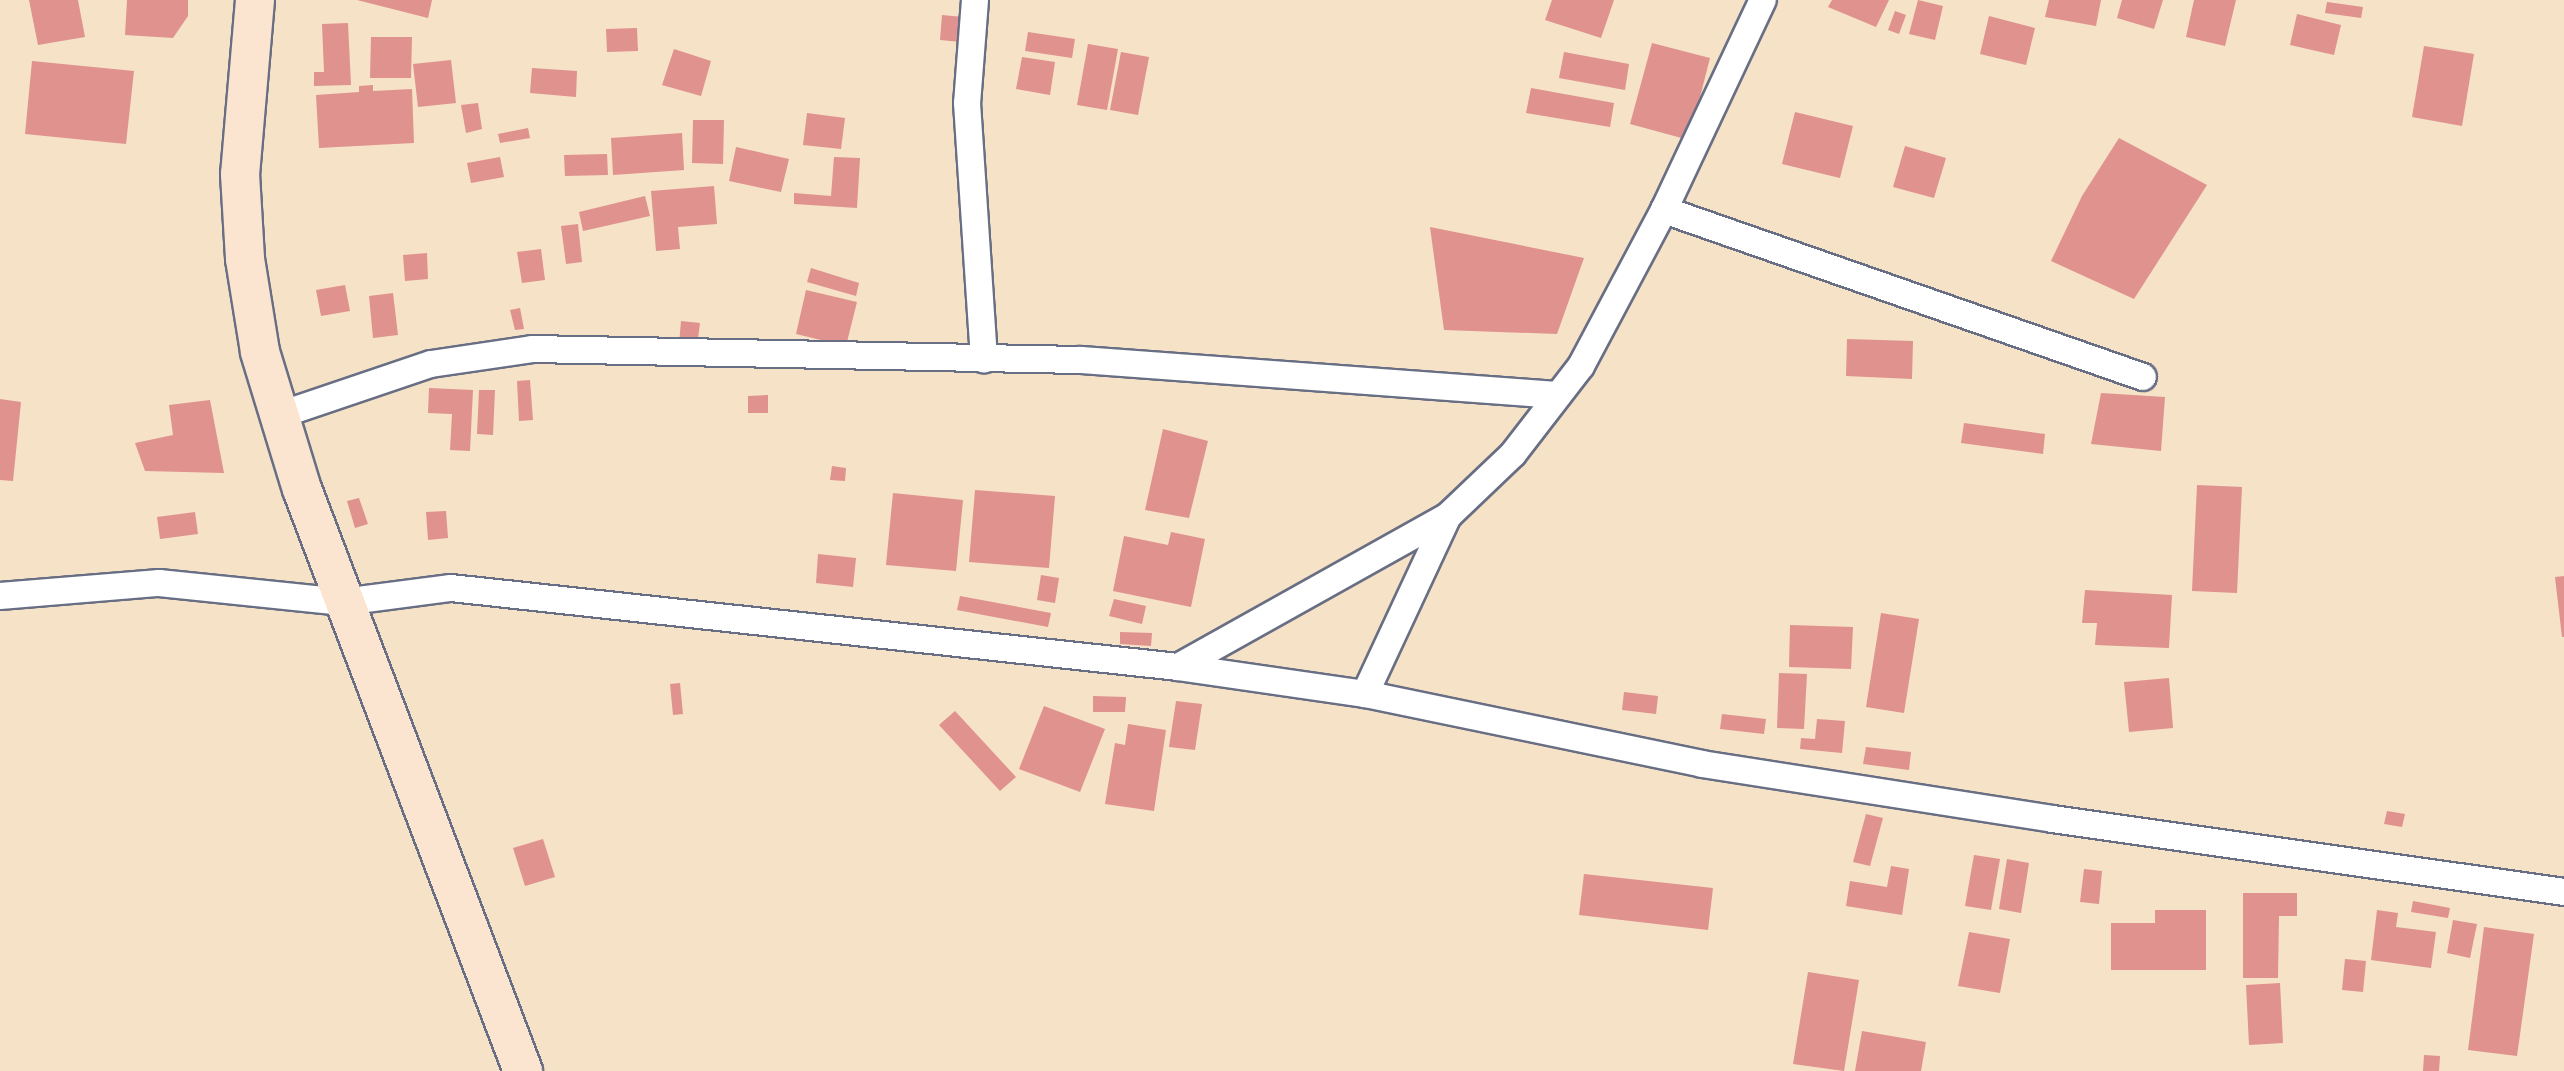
<!DOCTYPE html>
<style>
body{margin:0}
#map{position:relative;width:2564px;height:1071px;overflow:hidden;background:#f6e2c7;font-family:"IM FELL DW Pica",serif}
div>[style]{position:absolute}
.building>*{inset:0;background:#df928e}
.roads{filter:drop-shadow(2px 0 #686e83) drop-shadow(-2px 0 #686e83) drop-shadow(0 2px #686e83) drop-shadow(0 -2px #686e83)}
.street>*{height:26px;margin:-13px;padding:0 13px;transform-origin:13px;border-radius:13px;background:#fff}
.secondary>*{height:38px;margin:-19px;padding:0 19px;transform-origin:19px;border-radius:19px;background:#fce5d0}
span{translate:-50% -50%;white-space:nowrap;text-align:center;line-height:1.15;-webkit-text-stroke:5px #fcf5e5;paint-order:stroke}
</style>
<div id="map">
<div class="building">
<i style="clip-path:polygon(29px 0,78px 0,85px 37px,38px 45px)"></i>
<i style="clip-path:polygon(127px 0,188px 0,188px 16px,173px 38px,125px 35px)"></i>
<i style="clip-path:polygon(357px 0,432px 0,428px 18px)"></i>
<i style="clip-path:polygon(1552px 0,1614px 0,1601px 38px,1545px 20px)"></i>
<i style="clip-path:polygon(1832px 0,1889px 0,1876px 27px,1828px 7px)"></i>
<i style="clip-path:polygon(1918px 0,1943px 6px,1935px 40px,1909px 34px)"></i>
<i style="clip-path:polygon(2049px 0,2101px 0,2096px 26px,2045px 17px)"></i>
<i style="clip-path:polygon(2122px 0,2163px 0,2154px 29px,2117px 18px)"></i>
<i style="clip-path:polygon(2194px 0,2236px 0,2225px 46px,2186px 37px)"></i>
<i style="clip-path:polygon(2327px 2px,2363px 7px,2361px 18px,2325px 13px)"></i>
<i style="clip-path:polygon(1895px 11px,1906px 15px,1899px 34px,1888px 30px)"></i>
<i style="clip-path:polygon(2297px 14px,2341px 25px,2334px 55px,2290px 45px)"></i>
<i style="clip-path:polygon(942px 15px,963px 17px,961px 42px,940px 40px)"></i>
<i style="clip-path:polygon(1989px 16px,2035px 28px,2026px 65px,1980px 54px)"></i>
<i style="clip-path:polygon(348px 23px,351px 85px,314px 86px,314px 72px,324px 72px,322px 24px)"></i>
<i style="clip-path:polygon(637px 28px,638px 51px,607px 52px,606px 29px)"></i>
<i style="clip-path:polygon(1028px 32px,1075px 39px,1072px 58px,1025px 51px)"></i>
<i style="clip-path:polygon(371px 37px,412px 37px,411px 78px,370px 78px)"></i>
<i style="clip-path:polygon(1652px 43px,1710px 58px,1689px 140px,1630px 124px)"></i>
<i style="clip-path:polygon(1088px 44px,1118px 49px,1107px 110px,1077px 105px)"></i>
<i style="clip-path:polygon(2424px 46px,2474px 54px,2462px 126px,2412px 117px)"></i>
<i style="clip-path:polygon(674px 49px,711px 61px,701px 96px,662px 85px)"></i>
<i style="clip-path:polygon(1121px 52px,1149px 57px,1138px 115px,1110px 110px)"></i>
<i style="clip-path:polygon(1564px 52px,1629px 64px,1625px 90px,1559px 78px)"></i>
<i style="clip-path:polygon(1022px 57px,1055px 62px,1050px 95px,1016px 89px)"></i>
<i style="clip-path:polygon(451px 60px,456px 103px,418px 107px,413px 64px)"></i>
<i style="clip-path:polygon(32px 61px,134px 71px,126px 144px,25px 134px)"></i>
<i style="clip-path:polygon(532px 68px,577px 71px,576px 97px,530px 93px)"></i>
<i style="clip-path:polygon(373px 85px,373px 91px,412px 89px,414px 143px,319px 148px,316px 95px,359px 92px,359px 86px)"></i>
<i style="clip-path:polygon(1531px 88px,1614px 103px,1610px 127px,1526px 113px)"></i>
<i style="clip-path:polygon(478px 103px,482px 129px,466px 133px,461px 105px)"></i>
<i style="clip-path:polygon(1795px 112px,1853px 126px,1840px 178px,1782px 164px)"></i>
<i style="clip-path:polygon(807px 113px,845px 118px,841px 149px,803px 145px)"></i>
<i style="clip-path:polygon(693px 120px,724px 120px,723px 164px,692px 163px)"></i>
<i style="clip-path:polygon(528px 128px,530px 138px,500px 143px,498px 134px)"></i>
<i style="clip-path:polygon(682px 133px,684px 170px,613px 175px,611px 138px)"></i>
<i style="clip-path:polygon(2119px 138px,2207px 185px,2134px 299px,2051px 261px,2082px 196px)"></i>
<i style="clip-path:polygon(1905px 146px,1946px 158px,1934px 198px,1893px 187px)"></i>
<i style="clip-path:polygon(736px 147px,789px 159px,781px 192px,729px 181px)"></i>
<i style="clip-path:polygon(607px 154px,608px 175px,565px 176px,564px 155px)"></i>
<i style="clip-path:polygon(500px 157px,504px 177px,471px 183px,467px 163px)"></i>
<i style="clip-path:polygon(834px 157px,860px 158px,857px 208px,794px 204px,794px 193px,831px 196px)"></i>
<i style="clip-path:polygon(714px 186px,717px 224px,678px 227px,680px 249px,656px 251px,651px 191px)"></i>
<i style="clip-path:polygon(645px 196px,650px 216px,583px 231px,579px 212px)"></i>
<i style="clip-path:polygon(578px 224px,582px 262px,566px 264px,561px 226px)"></i>
<i style="clip-path:polygon(1430px 227px,1584px 258px,1557px 334px,1444px 330px)"></i>
<i style="clip-path:polygon(541px 249px,545px 280px,522px 283px,517px 252px)"></i>
<i style="clip-path:polygon(427px 253px,428px 279px,405px 281px,403px 255px)"></i>
<i style="clip-path:polygon(811px 268px,859px 283px,856px 296px,807px 282px)"></i>
<i style="clip-path:polygon(345px 285px,350px 311px,321px 316px,316px 290px)"></i>
<i style="clip-path:polygon(806px 290px,857px 302px,846px 346px,796px 334px)"></i>
<i style="clip-path:polygon(393px 293px,398px 335px,373px 338px,369px 296px)"></i>
<i style="clip-path:polygon(520px 308px,524px 329px,515px 330px,510px 310px)"></i>
<i style="clip-path:polygon(681px 321px,700px 323px,697px 346px,679px 344px)"></i>
<i style="clip-path:polygon(1847px 339px,1913px 341px,1912px 379px,1846px 376px)"></i>
<i style="clip-path:polygon(530px 380px,533px 420px,519px 421px,517px 381px)"></i>
<i style="clip-path:polygon(429px 388px,473px 390px,470px 451px,450px 450px,452px 414px,428px 413px)"></i>
<i style="clip-path:polygon(479px 390px,495px 390px,493px 435px,477px 434px)"></i>
<i style="clip-path:polygon(2101px 393px,2165px 397px,2161px 451px,2091px 444px)"></i>
<i style="clip-path:polygon(768px 395px,768px 413px,748px 413px,748px 396px)"></i>
<i style="clip-path:polygon(0 399px,21px 402px,13px 481px,0 480px)"></i>
<i style="clip-path:polygon(210px 400px,224px 473px,145px 471px,135px 443px,173px 435px,169px 405px)"></i>
<i style="clip-path:polygon(1964px 423px,2045px 434px,2043px 454px,1961px 443px)"></i>
<i style="clip-path:polygon(1163px 429px,1208px 441px,1189px 518px,1145px 510px)"></i>
<i style="clip-path:polygon(832px 466px,846px 468px,845px 481px,830px 480px)"></i>
<i style="clip-path:polygon(2197px 485px,2242px 487px,2237px 593px,2192px 591px)"></i>
<i style="clip-path:polygon(975px 490px,1055px 496px,1049px 568px,969px 562px)"></i>
<i style="clip-path:polygon(893px 493px,963px 500px,956px 571px,886px 565px)"></i>
<i style="clip-path:polygon(359px 498px,368px 524px,355px 528px,347px 501px)"></i>
<i style="clip-path:polygon(446px 511px,448px 538px,428px 540px,426px 512px)"></i>
<i style="clip-path:polygon(195px 512px,198px 534px,160px 539px,157px 517px)"></i>
<i style="clip-path:polygon(1171px 532px,1205px 539px,1191px 607px,1113px 591px,1124px 536px,1168px 545px)"></i>
<i style="clip-path:polygon(818px 554px,856px 558px,853px 587px,816px 583px)"></i>
<i style="clip-path:polygon(1041px 575px,1059px 578px,1055px 603px,1037px 600px)"></i>
<i style="clip-path:polygon(2564px 576px,2564px 637px,2562px 637px,2555px 577px)"></i>
<i style="clip-path:polygon(2085px 590px,2172px 595px,2169px 648px,2095px 645px,2097px 623px,2082px 623px)"></i>
<i style="clip-path:polygon(960px 596px,1051px 613px,1048px 627px,957px 610px)"></i>
<i style="clip-path:polygon(1114px 599px,1146px 606px,1142px 624px,1109px 616px)"></i>
<i style="clip-path:polygon(1881px 613px,1919px 619px,1904px 713px,1866px 707px)"></i>
<i style="clip-path:polygon(1790px 625px,1853px 627px,1851px 669px,1789px 667px)"></i>
<i style="clip-path:polygon(1120px 632px,1152px 633px,1151px 646px,1120px 644px)"></i>
<i style="clip-path:polygon(1779px 673px,1807px 674px,1804px 729px,1777px 728px)"></i>
<i style="clip-path:polygon(2169px 678px,2173px 728px,2129px 732px,2124px 682px)"></i>
<i style="clip-path:polygon(680px 683px,683px 714px,673px 715px,670px 684px)"></i>
<i style="clip-path:polygon(1624px 692px,1658px 696px,1656px 714px,1622px 710px)"></i>
<i style="clip-path:polygon(1093px 696px,1126px 697px,1125px 712px,1093px 712px)"></i>
<i style="clip-path:polygon(1176px 701px,1202px 704px,1195px 750px,1169px 747px)"></i>
<i style="clip-path:polygon(1044px 706px,1105px 729px,1080px 792px,1019px 769px)"></i>
<i style="clip-path:polygon(955px 711px,1016px 777px,1000px 791px,939px 725px)"></i>
<i style="clip-path:polygon(1722px 714px,1766px 719px,1764px 734px,1720px 729px)"></i>
<i style="clip-path:polygon(1817px 719px,1845px 721px,1842px 753px,1800px 749px,1801px 738px,1815px 739px)"></i>
<i style="clip-path:polygon(1128px 724px,1166px 730px,1154px 811px,1105px 804px,1115px 743px,1125px 745px)"></i>
<i style="clip-path:polygon(1866px 747px,1911px 752px,1909px 770px,1863px 764px)"></i>
<i style="clip-path:polygon(2387px 811px,2405px 814px,2402px 827px,2384px 824px)"></i>
<i style="clip-path:polygon(1866px 814px,1883px 818px,1870px 866px,1853px 862px)"></i>
<i style="clip-path:polygon(543px 839px,555px 877px,525px 886px,513px 848px)"></i>
<i style="clip-path:polygon(1974px 855px,2000px 859px,1991px 910px,1965px 906px)"></i>
<i style="clip-path:polygon(2007px 859px,2029px 863px,2021px 913px,1999px 909px)"></i>
<i style="clip-path:polygon(1891px 866px,1909px 869px,1902px 915px,1846px 906px,1850px 881px,1887px 887px)"></i>
<i style="clip-path:polygon(2084px 869px,2102px 871px,2099px 904px,2080px 902px)"></i>
<i style="clip-path:polygon(1584px 874px,1713px 888px,1708px 930px,1579px 915px)"></i>
<i style="clip-path:polygon(2243px 893px,2297px 893px,2297px 916px,2279px 916px,2278px 978px,2243px 978px)"></i>
<i style="clip-path:polygon(2413px 901px,2450px 908px,2448px 918px,2411px 912px)"></i>
<i style="clip-path:polygon(2155px 910px,2206px 910px,2206px 970px,2111px 970px,2111px 923px,2155px 923px)"></i>
<i style="clip-path:polygon(2377px 910px,2398px 913px,2396px 927px,2436px 932px,2431px 968px,2371px 960px)"></i>
<i style="clip-path:polygon(2453px 920px,2477px 924px,2470px 958px,2447px 953px)"></i>
<i style="clip-path:polygon(2484px 927px,2534px 934px,2517px 1056px,2468px 1050px)"></i>
<i style="clip-path:polygon(1969px 932px,2010px 939px,2000px 993px,1958px 986px)"></i>
<i style="clip-path:polygon(2345px 959px,2366px 961px,2363px 992px,2342px 990px)"></i>
<i style="clip-path:polygon(1808px 972px,1859px 980px,1844px 1071px,1793px 1064px)"></i>
<i style="clip-path:polygon(2280px 983px,2283px 1043px,2249px 1045px,2246px 985px)"></i>
<i style="clip-path:polygon(1862px 1031px,1926px 1042px,1921px 1071px,1855px 1071px)"></i>
<i style="clip-path:polygon(2424px 1055px,2440px 1056px,2439px 1071px,2423px 1071px)"></i>
</div>
<div class="roads">
<div class="street">
<i style="left:975px;top:0;width:103px;rotate:94.4deg"></i>
<i style="left:967px;top:103px;width:257px;rotate:86.2deg"></i>
<i style="left:1664px;top:210px;width:507px;rotate:19.22deg"></i>
<i style="left:280px;top:415px;width:159px;rotate:-18.7deg"></i>
<i style="left:431px;top:364px;width:102px;rotate:-8.4deg"></i>
<i style="left:532px;top:349px;width:549px;rotate:1.15deg"></i>
<i style="left:1081px;top:360px;width:478px;rotate:4.2deg"></i>
<i style="left:0;top:596px;width:160px;rotate:-4.7deg"></i>
<i style="left:159px;top:583px;width:185px;rotate:5.9deg"></i>
<i style="left:343px;top:602px;width:109px;rotate:-7.4deg"></i>
<i style="left:451px;top:588px;width:731px;rotate:6.2deg"></i>
<i style="left:1178px;top:667px;width:189px;rotate:8.2deg"></i>
<i style="left:1365px;top:694px;width:344px;rotate:11.7deg"></i>
<i style="left:1702px;top:764px;width:354px;rotate:8.9deg"></i>
<i style="left:2052px;top:819px;width:517px;rotate:8.11deg"></i>
<i style="left:1178px;top:667px;width:309px;rotate:-29.2deg"></i>
<i style="left:1448px;top:516px;width:90px;rotate:-43.6deg"></i>
<i style="left:1513px;top:454px;width:111px;rotate:-52.3deg"></i>
<i style="left:1581px;top:366px;width:177px;rotate:-62deg"></i>
<i style="left:1664px;top:210px;width:232px;rotate:-64.8deg"></i>
<i style="left:1365px;top:694px;width:196px;rotate:-65deg"></i>
</div>
<div class="secondary">
<i style="left:255px;top:0;width:175px;rotate:94.9deg"></i>
<i style="left:240px;top:174px;width:85px;rotate:86.6deg"></i>
<i style="left:245px;top:259px;width:94px;rotate:80.8deg"></i>
<i style="left:260px;top:352px;width:143px;rotate:73deg"></i>
<i style="left:302px;top:489px;width:623px;rotate:69.21deg"></i>
</div>
</div>
</div>
